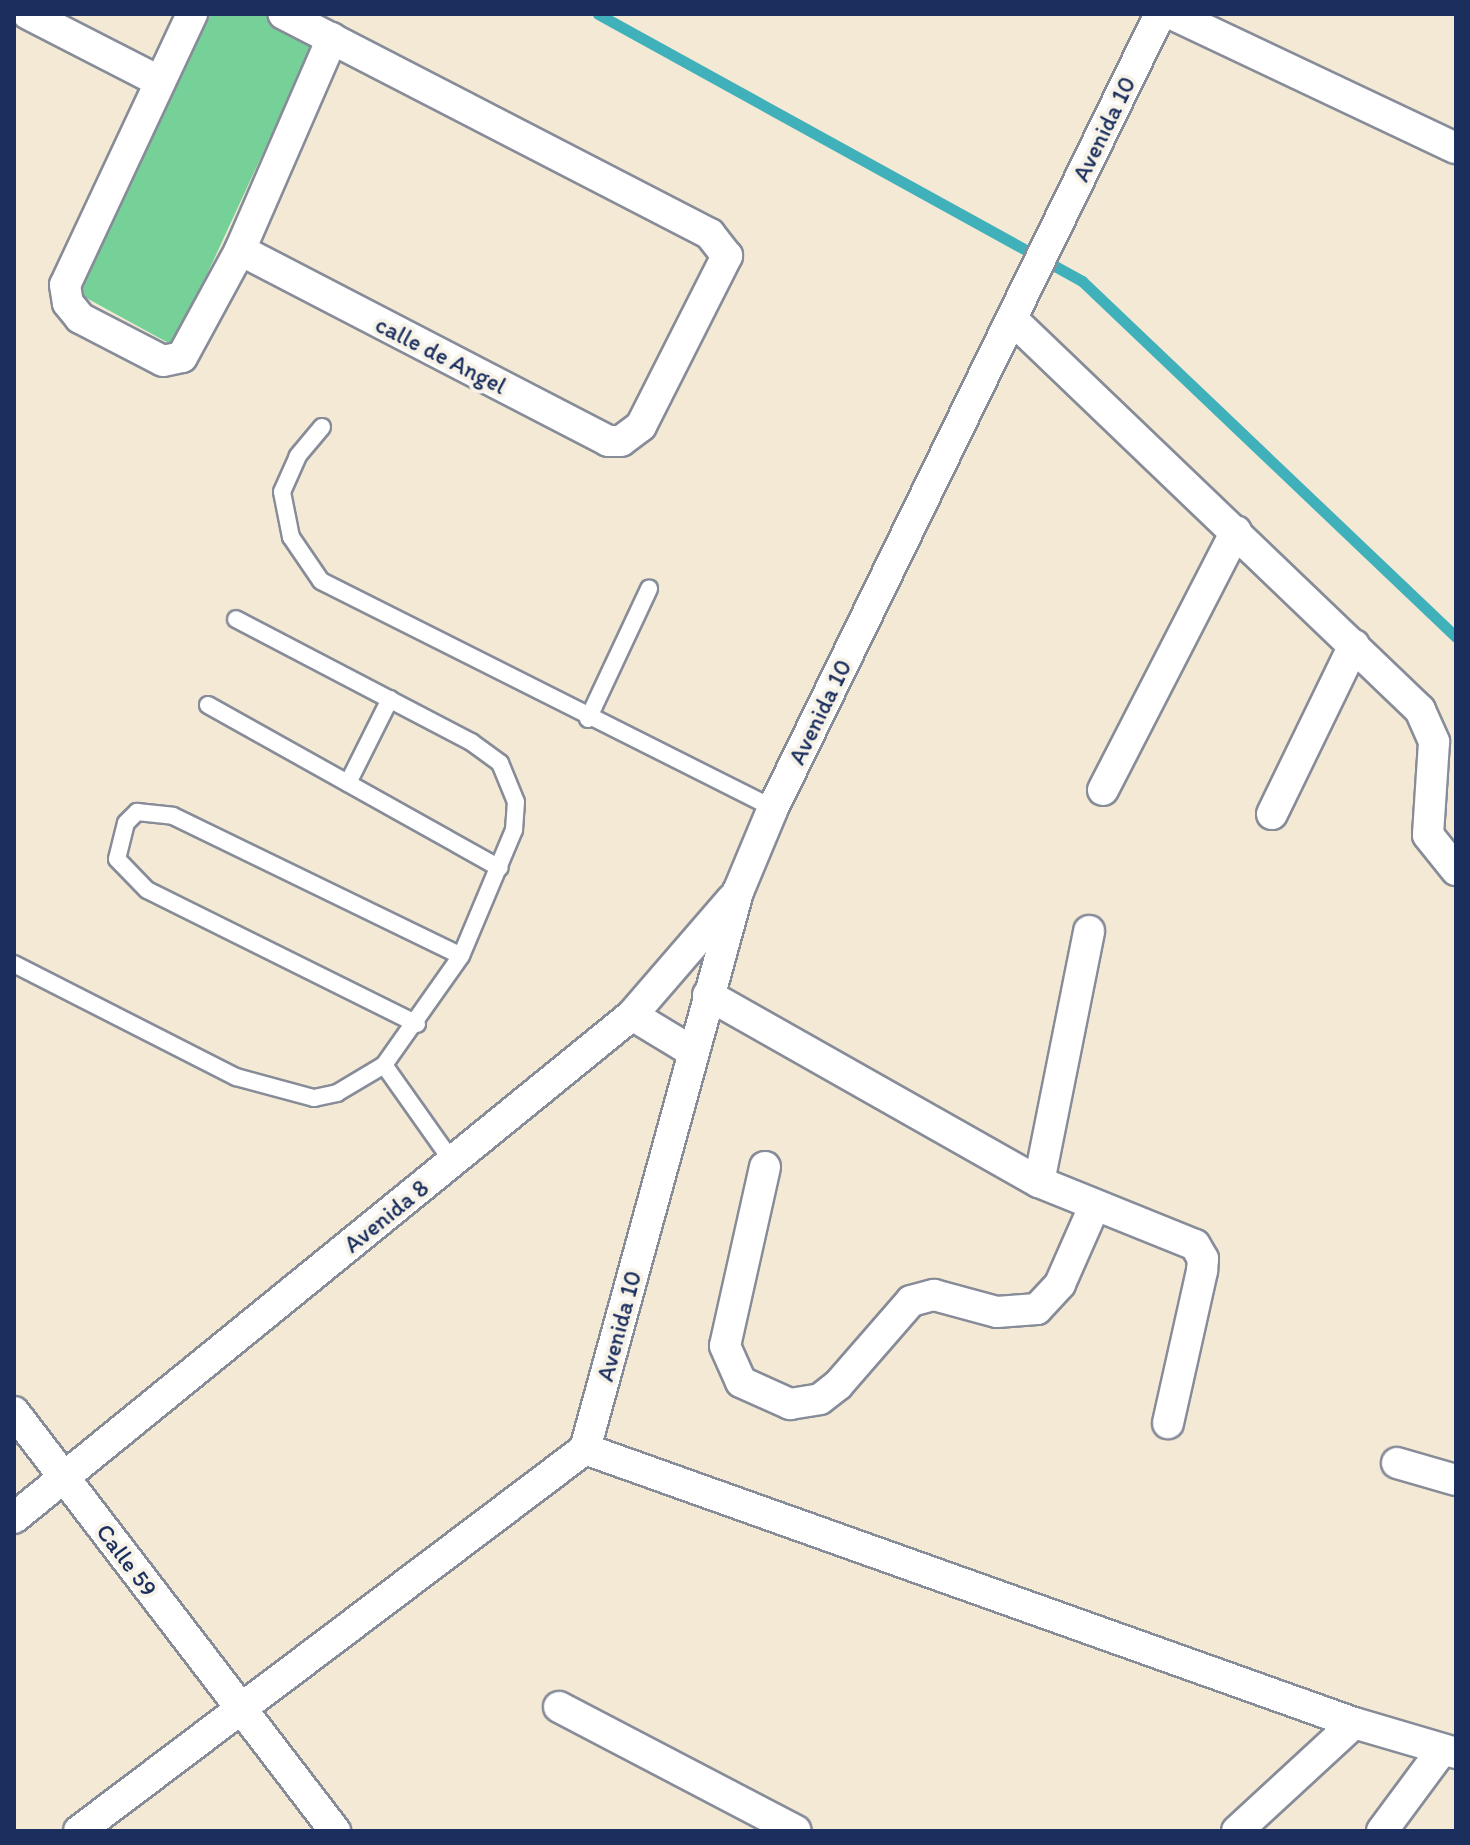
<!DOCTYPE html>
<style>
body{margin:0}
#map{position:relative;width:1470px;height:1845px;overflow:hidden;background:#f3e9d4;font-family:Itim,sans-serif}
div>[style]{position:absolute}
.green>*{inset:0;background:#76d198}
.stream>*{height:11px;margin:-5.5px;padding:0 5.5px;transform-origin:5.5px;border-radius:5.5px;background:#40b1ba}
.roads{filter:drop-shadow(2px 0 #878c99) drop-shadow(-2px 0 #878c99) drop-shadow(0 2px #878c99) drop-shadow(0 -2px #878c99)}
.service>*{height:16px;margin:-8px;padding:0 8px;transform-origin:8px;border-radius:8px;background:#fff}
.minor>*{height:30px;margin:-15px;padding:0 15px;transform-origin:15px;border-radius:15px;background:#fff}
span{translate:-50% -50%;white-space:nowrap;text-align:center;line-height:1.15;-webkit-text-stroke:8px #f7f3e8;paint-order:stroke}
.street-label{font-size:24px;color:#1b2f5e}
.frame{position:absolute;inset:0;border:16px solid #1b2f5e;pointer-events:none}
</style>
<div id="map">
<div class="green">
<i style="clip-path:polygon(209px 14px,263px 14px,315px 40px,174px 346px,79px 294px)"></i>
</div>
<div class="stream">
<i style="left:598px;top:14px;width:553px;rotate:28.88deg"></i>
<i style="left:1082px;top:281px;width:516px;rotate:43.59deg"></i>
</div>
<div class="roads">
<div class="service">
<i style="left:322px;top:427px;width:38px;rotate:130deg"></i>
<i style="left:298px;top:456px;width:39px;rotate:114deg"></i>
<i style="left:282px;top:492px;width:46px;rotate:78.7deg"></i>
<i style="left:291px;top:537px;width:53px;rotate:55.7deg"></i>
<i style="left:321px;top:581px;width:506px;rotate:26.67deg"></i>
<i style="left:208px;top:705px;width:334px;rotate:29.2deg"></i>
<i style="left:588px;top:719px;width:144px;rotate:-64.9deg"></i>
<i style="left:348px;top:783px;width:94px;rotate:-63.4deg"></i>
<i style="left:14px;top:964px;width:249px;rotate:27deg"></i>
<i style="left:236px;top:1077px;width:81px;rotate:15.1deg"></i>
<i style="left:314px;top:1098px;width:24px;rotate:-12deg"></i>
<i style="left:337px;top:1093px;width:55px;rotate:-30.8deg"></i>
<i style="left:384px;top:1065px;width:133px;rotate:-54.8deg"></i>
<i style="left:461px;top:956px;width:137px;rotate:-67.2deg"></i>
<i style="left:514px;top:830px;width:28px;rotate:-86deg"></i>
<i style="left:516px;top:802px;width:42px;rotate:-112.3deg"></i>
<i style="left:500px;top:763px;width:36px;rotate:-144deg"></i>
<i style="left:471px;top:742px;width:265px;rotate:-152.4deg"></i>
<i style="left:417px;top:1024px;width:301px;rotate:-153.6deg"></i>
<i style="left:147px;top:890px;width:43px;rotate:-134.1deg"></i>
<i style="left:117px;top:859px;width:37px;rotate:-76deg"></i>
<i style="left:126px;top:823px;width:16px;rotate:-45deg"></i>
<i style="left:137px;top:812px;width:36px;rotate:6deg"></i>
<i style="left:173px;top:816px;width:320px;rotate:25.9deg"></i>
<i style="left:384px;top:1065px;width:118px;rotate:54.7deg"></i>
</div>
<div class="minor">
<i style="left:28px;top:14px;width:145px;rotate:27.1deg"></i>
<i style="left:192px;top:14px;width:299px;rotate:115.1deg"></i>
<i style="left:65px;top:285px;width:18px;rotate:81deg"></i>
<i style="left:68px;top:303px;width:19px;rotate:51deg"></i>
<i style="left:80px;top:318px;width:93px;rotate:27.4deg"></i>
<i style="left:163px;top:361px;width:19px;rotate:-12deg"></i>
<i style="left:182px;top:357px;width:122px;rotate:-61.5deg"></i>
<i style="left:240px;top:250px;width:231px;rotate:-66.5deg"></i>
<i style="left:1172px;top:14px;width:314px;rotate:25.3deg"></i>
<i style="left:240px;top:250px;width:415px;rotate:27.4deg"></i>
<i style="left:608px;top:441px;width:13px"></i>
<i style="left:621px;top:441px;width:25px;rotate:-37deg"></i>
<i style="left:641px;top:426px;width:191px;rotate:-63.2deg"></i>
<i style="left:727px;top:256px;width:28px;rotate:-128deg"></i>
<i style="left:710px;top:234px;width:480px;rotate:-152.7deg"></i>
<i style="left:1012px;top:319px;width:565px;rotate:43.78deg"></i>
<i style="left:1420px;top:710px;width:35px;rotate:66deg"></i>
<i style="left:1434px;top:742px;width:93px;rotate:93.7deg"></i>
<i style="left:1428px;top:835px;width:45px;rotate:51.3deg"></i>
<i style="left:1103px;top:790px;width:291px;rotate:-62.8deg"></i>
<i style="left:1272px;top:814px;width:188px;rotate:-64.1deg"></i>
<i style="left:708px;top:995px;width:380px;rotate:29.5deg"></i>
<i style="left:1039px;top:1182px;width:168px;rotate:22deg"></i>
<i style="left:1195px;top:1245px;width:16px;rotate:60deg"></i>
<i style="left:1203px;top:1259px;width:12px;rotate:95deg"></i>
<i style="left:1202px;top:1271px;width:156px;rotate:102.6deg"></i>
<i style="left:632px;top:1015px;width:71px;rotate:31.2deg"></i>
<i style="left:765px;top:1167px;width:183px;rotate:102.6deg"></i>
<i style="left:725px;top:1346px;width:39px;rotate:66deg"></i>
<i style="left:741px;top:1382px;width:54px;rotate:24.2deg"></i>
<i style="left:790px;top:1404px;width:30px;rotate:-9deg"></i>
<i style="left:820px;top:1399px;width:23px;rotate:-38deg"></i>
<i style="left:838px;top:1385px;width:111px;rotate:-49deg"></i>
<i style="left:911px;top:1301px;width:24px;rotate:-15deg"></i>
<i style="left:934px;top:1295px;width:65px;rotate:15.1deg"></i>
<i style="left:997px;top:1312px;width:40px;rotate:-4.3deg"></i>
<i style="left:1037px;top:1309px;width:34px;rotate:-47deg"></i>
<i style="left:1060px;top:1284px;width:84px;rotate:-66.2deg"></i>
<i style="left:1039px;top:1182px;width:256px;rotate:-78.7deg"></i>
<i style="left:14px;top:1412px;width:528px;rotate:52.54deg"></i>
<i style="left:585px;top:1449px;width:578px;rotate:-74.64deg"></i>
<i style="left:738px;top:892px;width:91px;rotate:-67.4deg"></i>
<i style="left:773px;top:808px;width:883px;rotate:-64.02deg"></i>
<i style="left:585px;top:1449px;width:816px;rotate:19.61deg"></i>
<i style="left:1354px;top:1723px;width:106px;rotate:16.4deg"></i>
<i style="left:1397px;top:1463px;width:61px;rotate:16.1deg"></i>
<i style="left:14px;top:1518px;width:797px;rotate:-39.14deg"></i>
<i style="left:632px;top:1015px;width:153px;rotate:-49.2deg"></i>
<i style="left:559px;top:1707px;width:267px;rotate:27.6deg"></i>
<i style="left:79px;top:1831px;width:634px;rotate:-37.05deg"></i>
<i style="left:1237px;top:1831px;width:159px;rotate:-42.7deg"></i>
<i style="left:1382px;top:1831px;width:101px;rotate:-53.5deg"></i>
</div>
</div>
<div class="street-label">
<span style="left:1104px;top:129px;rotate:-64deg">Avenida 10</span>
<span style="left:441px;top:355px;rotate:27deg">calle de Angel</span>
<span style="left:820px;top:712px;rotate:-64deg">Avenida 10</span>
<span style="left:386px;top:1216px;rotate:-39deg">Avenida 8</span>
<span style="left:619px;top:1326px;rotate:-75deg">Avenida 10</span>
<span style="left:127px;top:1560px;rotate:53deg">Calle 59</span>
</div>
<div class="frame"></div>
</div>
